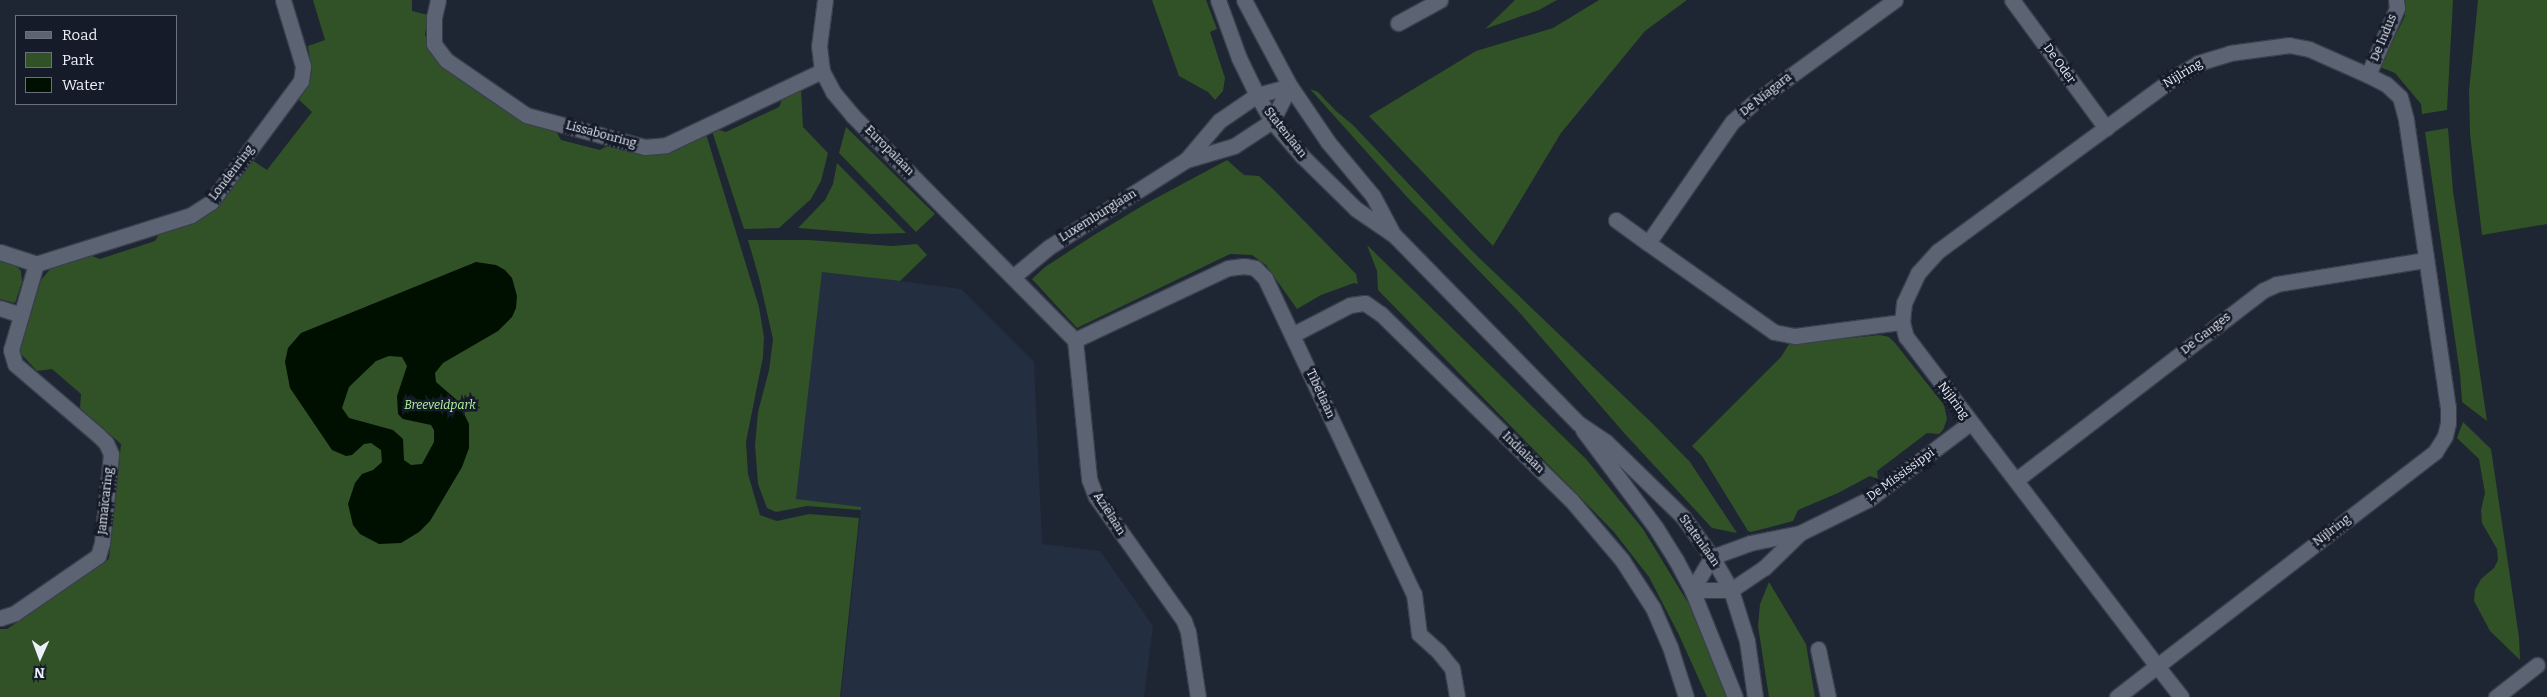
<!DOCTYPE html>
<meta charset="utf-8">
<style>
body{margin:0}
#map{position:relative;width:2547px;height:697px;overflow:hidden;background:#1e2533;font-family:Bitter,serif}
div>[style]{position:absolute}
.built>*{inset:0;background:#242e41}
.green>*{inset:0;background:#315127}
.water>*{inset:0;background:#001000}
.roads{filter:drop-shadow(1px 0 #3a404b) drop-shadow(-1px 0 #3a404b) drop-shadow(0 1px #3a404b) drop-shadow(0 -1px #3a404b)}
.street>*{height:15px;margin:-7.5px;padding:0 7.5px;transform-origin:7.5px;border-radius:7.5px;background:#5c6474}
.secondary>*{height:15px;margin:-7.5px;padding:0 7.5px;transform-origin:7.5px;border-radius:7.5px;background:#5c6474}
span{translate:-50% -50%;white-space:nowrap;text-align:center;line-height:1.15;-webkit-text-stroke:5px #151b28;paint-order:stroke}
.street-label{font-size:12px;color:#ebf0f9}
.park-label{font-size:12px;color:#b6f9a0;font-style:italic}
.legend{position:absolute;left:15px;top:15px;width:162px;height:90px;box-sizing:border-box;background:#151b28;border:1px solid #6b707c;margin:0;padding:6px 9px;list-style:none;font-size:15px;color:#ebf0f9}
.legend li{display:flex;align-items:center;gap:10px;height:25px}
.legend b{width:25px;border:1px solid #6b707c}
.north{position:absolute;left:15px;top:632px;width:50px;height:50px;-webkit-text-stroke:4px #151b28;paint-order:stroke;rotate:182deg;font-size:14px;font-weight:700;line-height:20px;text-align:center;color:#ebf0f9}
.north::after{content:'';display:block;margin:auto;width:18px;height:22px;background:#ebf0f9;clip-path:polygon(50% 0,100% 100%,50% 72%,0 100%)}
</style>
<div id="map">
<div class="built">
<i style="clip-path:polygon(822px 271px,961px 289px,1034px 362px,1042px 544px,1100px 551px,1153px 626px,1144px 697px,841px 697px,861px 508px,796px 500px)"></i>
</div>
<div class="green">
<i style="clip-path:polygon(313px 0,412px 0,412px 11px,428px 15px,425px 35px,437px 62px,516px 118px,524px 122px,556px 131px,561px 140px,600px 150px,609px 145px,648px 155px,656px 155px,706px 134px,759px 307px,764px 337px,763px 357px,746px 442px,748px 474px,760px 515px,777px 521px,809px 514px,859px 518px,840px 697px,0 697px,0 629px,7px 629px,109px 559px,121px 444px,80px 408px,81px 394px,52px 369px,37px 371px,21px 354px,21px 347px,41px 280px,52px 267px,87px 254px,100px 259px,155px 241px,161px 231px,205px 216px,218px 205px,252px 160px,267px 170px,312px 112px,297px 98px,308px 83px,312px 72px,308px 46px,325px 40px)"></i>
<i style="clip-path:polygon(1152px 0,1206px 0,1217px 29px,1210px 32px,1225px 78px,1223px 91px,1215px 100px,1208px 92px,1179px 76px)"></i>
<i style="clip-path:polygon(1515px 0,1557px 0,1539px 10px,1485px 29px)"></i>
<i style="clip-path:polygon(1599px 0,1687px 0,1645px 31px,1561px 133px,1493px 246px,1369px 116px,1476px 51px,1553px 28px)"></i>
<i style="clip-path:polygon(2404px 0,2453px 0,2447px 110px,2422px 114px,2421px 104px,2395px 73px,2380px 67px,2405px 16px)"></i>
<i style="clip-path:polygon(2478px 0,2547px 0,2547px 224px,2482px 235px,2470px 134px,2469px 91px)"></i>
<i style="clip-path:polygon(801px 88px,803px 127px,828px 153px,821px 181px,811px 199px,779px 228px,744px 229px,712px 131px,716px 129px,726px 132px,779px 107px,783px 97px)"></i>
<i style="clip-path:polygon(1310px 89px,1318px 92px,1336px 111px,1353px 125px,1471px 250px,1654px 425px,1690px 462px,1737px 533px,1712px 528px,1625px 434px,1519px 312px,1407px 197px)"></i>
<i style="clip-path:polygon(846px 127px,935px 214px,916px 232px,839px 153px)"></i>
<i style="clip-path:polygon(2448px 128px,2453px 191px,2487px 421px,2462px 402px,2460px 374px,2425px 132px)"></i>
<i style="clip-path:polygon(1227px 160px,1244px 175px,1259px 176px,1273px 189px,1356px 274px,1358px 284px,1354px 283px,1321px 295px,1297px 309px,1266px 265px,1252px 255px,1230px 254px,1077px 328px,1032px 279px,1045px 267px,1094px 235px,1147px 203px)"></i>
<i style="clip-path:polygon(837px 163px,906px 233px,872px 234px,798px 228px,825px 200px,833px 184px)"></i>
<i style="clip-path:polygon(748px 240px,809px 240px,891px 246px,917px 244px,927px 255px,900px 281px,822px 272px,796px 499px,861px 507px,861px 510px,807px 506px,776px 512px,767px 508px,758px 484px,755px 445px,758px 412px,769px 370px,773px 339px,759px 278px)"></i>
<i style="clip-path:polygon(1367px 245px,1586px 459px,1643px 529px,1690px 606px,1726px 697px,1707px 697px,1679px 635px,1649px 577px,1614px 532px,1378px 290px,1377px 271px)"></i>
<i style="clip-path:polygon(0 258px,13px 262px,21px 271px,22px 282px,15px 303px,0 299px)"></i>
<i style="clip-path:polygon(1880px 335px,1889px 337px,1895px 343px,1944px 405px,1947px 419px,1943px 430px,1939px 434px,1927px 433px,1877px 471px,1878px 479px,1870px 476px,1838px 493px,1798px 510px,1793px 521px,1751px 532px,1748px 531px,1702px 456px,1692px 446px,1781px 357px,1789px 344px)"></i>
<i style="clip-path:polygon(2463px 422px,2491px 449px,2519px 637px,2520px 660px,2490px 631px,2474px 601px,2475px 590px,2481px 579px,2494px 568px,2498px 560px,2497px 549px,2482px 523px,2481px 510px,2485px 493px,2479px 459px,2457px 438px)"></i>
<i style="clip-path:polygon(1769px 582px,1806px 644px,1815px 697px,1769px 697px,1758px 626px,1760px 604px)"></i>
</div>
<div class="water">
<i style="clip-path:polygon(evenodd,476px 262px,496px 265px,505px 270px,512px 278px,517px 296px,516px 308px,512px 317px,498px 331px,443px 363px,435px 373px,436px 382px,458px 401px,469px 424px,469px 448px,462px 467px,430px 521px,419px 532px,401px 543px,379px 544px,360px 534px,353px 525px,348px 504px,355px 483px,362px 474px,373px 470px,382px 462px,381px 450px,371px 443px,364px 444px,352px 455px,346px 456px,332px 450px,290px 388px,285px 362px,288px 348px,301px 333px,476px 262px,389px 356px,402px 357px,407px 366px,397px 396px,398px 414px,403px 419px,431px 425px,434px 430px,434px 442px,422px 464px,411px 465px,404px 460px,403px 439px,393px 430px,349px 418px,342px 408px,349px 387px,376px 361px,389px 356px)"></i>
</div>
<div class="roads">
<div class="street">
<i style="left:438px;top:0;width:17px;rotate:103deg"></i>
<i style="left:434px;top:17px;width:27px;rotate:90deg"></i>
<i style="left:434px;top:44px;width:20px;rotate:53deg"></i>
<i style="left:446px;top:60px;width:97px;rotate:34.5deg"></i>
<i style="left:526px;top:115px;width:123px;rotate:15.1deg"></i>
<i style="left:645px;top:147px;width:21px;rotate:-5deg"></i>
<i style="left:666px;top:145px;width:173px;rotate:-25.4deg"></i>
<i style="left:825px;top:0;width:46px;rotate:97.4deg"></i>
<i style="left:819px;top:46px;width:25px;rotate:83deg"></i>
<i style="left:822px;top:71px;width:24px;rotate:62deg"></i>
<i style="left:833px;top:92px;width:30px;rotate:50deg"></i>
<i style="left:852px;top:115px;width:317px;rotate:45.3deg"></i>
<i style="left:1075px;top:340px;width:140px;rotate:84.2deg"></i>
<i style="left:1089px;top:479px;width:19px;rotate:69deg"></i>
<i style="left:1096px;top:497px;width:152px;rotate:54.6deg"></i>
<i style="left:1184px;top:621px;width:12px;rotate:70deg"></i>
<i style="left:1188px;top:632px;width:66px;rotate:81.3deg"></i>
<i style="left:1895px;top:0;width:177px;rotate:144deg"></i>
<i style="left:1752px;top:104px;width:27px;rotate:138deg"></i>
<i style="left:1732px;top:122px;width:147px;rotate:124.8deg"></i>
<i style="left:1648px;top:243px;width:154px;rotate:35.2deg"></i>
<i style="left:1774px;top:332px;width:21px;rotate:11deg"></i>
<i style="left:1795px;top:336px;width:108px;rotate:-7.5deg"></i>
<i style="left:2012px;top:0;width:159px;rotate:53.7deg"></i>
<i style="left:1398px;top:23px;width:48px;rotate:-28.7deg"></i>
<i style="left:2289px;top:45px;width:20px;rotate:11deg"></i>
<i style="left:2309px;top:49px;width:64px;rotate:23.8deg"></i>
<i style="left:2368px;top:75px;width:20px;rotate:27deg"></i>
<i style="left:2386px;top:84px;width:19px;rotate:43deg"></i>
<i style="left:2400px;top:97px;width:24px;rotate:75deg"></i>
<i style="left:2406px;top:120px;width:290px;rotate:81.7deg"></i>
<i style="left:2448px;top:407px;width:16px;rotate:90deg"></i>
<i style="left:2448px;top:423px;width:13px;rotate:103deg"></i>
<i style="left:2445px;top:436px;width:19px;rotate:122deg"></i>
<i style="left:2435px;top:452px;width:351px;rotate:142.4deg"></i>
<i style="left:2157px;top:666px;width:414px;rotate:-127.3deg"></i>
<i style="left:1906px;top:337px;width:16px;rotate:-105deg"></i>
<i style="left:1902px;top:322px;width:19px;rotate:-84deg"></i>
<i style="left:1904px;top:303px;width:33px;rotate:-65deg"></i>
<i style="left:1918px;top:273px;width:30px;rotate:-48deg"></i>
<i style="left:1938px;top:251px;width:294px;rotate:-36.3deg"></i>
<i style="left:2175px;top:77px;width:27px;rotate:-31deg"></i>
<i style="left:2198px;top:63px;width:34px;rotate:-17deg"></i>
<i style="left:2230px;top:53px;width:60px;rotate:-7.7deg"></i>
<i style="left:2368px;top:75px;width:73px;rotate:-66.6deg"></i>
<i style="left:2397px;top:8px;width:8px;rotate:-97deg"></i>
<i style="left:1186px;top:160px;width:51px;rotate:-49.8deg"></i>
<i style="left:1219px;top:121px;width:46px;rotate:-34.4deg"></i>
<i style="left:1257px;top:95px;width:34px;rotate:-15deg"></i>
<i style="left:1616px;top:220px;width:39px;rotate:36deg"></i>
<i style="left:0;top:252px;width:38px;rotate:18deg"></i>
<i style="left:36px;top:264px;width:163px;rotate:-17.5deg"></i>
<i style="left:191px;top:215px;width:24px;rotate:-33deg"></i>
<i style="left:211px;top:202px;width:151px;rotate:-53.4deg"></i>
<i style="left:301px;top:81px;width:15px;rotate:-82deg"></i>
<i style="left:303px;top:66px;width:69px;rotate:-106.9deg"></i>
<i style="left:1014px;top:276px;width:45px;rotate:-39.6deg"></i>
<i style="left:1049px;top:247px;width:162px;rotate:-32.4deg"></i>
<i style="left:1186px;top:160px;width:50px;rotate:-16.3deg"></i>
<i style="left:1234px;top:146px;width:45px;rotate:-33.3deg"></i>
<i style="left:1272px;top:121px;width:39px;rotate:-63deg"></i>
<i style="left:0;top:308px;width:22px;rotate:18deg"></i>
<i style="left:1292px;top:335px;width:65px;rotate:-27.3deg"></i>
<i style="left:1350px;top:305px;width:15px;rotate:-8deg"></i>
<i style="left:1365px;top:303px;width:19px;rotate:35deg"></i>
<i style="left:1381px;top:314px;width:266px;rotate:44.4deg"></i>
<i style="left:1571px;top:500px;width:79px;rotate:49.6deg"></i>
<i style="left:1622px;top:560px;width:57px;rotate:57.1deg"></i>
<i style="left:1653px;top:608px;width:43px;rotate:66.4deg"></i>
<i style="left:1670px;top:647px;width:52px;rotate:72.3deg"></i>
<i style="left:1075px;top:340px;width:169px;rotate:-25.2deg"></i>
<i style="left:1228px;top:268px;width:16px;rotate:-7deg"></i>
<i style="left:1244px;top:266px;width:11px;rotate:10deg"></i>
<i style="left:1255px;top:268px;width:14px;rotate:45deg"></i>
<i style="left:1265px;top:278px;width:349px;rotate:64.8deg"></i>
<i style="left:1414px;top:594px;width:40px;rotate:82.9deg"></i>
<i style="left:1419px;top:634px;width:25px;rotate:42deg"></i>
<i style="left:1438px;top:651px;width:22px;rotate:51deg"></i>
<i style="left:1452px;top:668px;width:29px;rotate:80deg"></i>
<i style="left:2016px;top:480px;width:312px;rotate:-37.5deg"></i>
<i style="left:2264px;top:290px;width:14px;rotate:-25deg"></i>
<i style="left:2277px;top:284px;width:151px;rotate:-9.2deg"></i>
<i style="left:1692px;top:590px;width:39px;rotate:-59deg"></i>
<i style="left:1712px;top:557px;width:40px;rotate:-20.2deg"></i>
<i style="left:1750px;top:543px;width:51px;rotate:-11.3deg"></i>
<i style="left:1800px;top:533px;width:77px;rotate:-26.2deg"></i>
<i style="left:1869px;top:499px;width:126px;rotate:-37deg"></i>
<i style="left:1692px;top:590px;width:39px"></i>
<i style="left:1731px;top:590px;width:40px;rotate:-34deg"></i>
<i style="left:1764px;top:568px;width:50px;rotate:-44.2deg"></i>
<i style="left:0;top:618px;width:16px;rotate:-18deg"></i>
<i style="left:15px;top:613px;width:101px;rotate:-34.5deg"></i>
<i style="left:98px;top:556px;width:14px;rotate:-73deg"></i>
<i style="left:102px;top:543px;width:89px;rotate:-84.2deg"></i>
<i style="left:111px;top:454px;width:12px;rotate:-114deg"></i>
<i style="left:106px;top:443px;width:11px;rotate:-135deg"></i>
<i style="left:98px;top:435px;width:109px;rotate:-139.5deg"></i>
<i style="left:15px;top:364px;width:15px;rotate:-106deg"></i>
<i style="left:11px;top:350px;width:90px;rotate:-73.8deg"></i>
<i style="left:1818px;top:649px;width:49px;rotate:78.2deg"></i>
<i style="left:2117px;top:697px;width:51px;rotate:-37.8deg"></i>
<i style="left:2157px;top:666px;width:39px;rotate:52deg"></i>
<i style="left:2496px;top:697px;width:52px;rotate:-38deg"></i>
</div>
<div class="secondary">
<i style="left:1218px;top:0;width:62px;rotate:70.1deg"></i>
<i style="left:1239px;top:58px;width:41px;rotate:64.1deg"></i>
<i style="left:1257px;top:95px;width:30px;rotate:60deg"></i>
<i style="left:1272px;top:121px;width:46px;rotate:49.4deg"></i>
<i style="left:1302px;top:156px;width:76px;rotate:44.5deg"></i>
<i style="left:1356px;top:209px;width:46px;rotate:34.4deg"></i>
<i style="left:1394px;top:235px;width:263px;rotate:45.6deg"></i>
<i style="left:1578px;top:423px;width:34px;rotate:34deg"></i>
<i style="left:1606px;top:442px;width:107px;rotate:44.2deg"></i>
<i style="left:1683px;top:517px;width:49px;rotate:54.1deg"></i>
<i style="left:1712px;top:557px;width:38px;rotate:60deg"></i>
<i style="left:1731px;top:590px;width:53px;rotate:72.6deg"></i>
<i style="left:1747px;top:641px;width:57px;rotate:81.9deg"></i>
<i style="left:1244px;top:0;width:98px;rotate:61.9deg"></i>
<i style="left:1290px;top:86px;width:68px;rotate:55.8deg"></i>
<i style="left:1328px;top:142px;width:70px;rotate:50.2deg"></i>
<i style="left:1373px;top:196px;width:41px;rotate:62.2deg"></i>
<i style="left:1583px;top:430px;width:122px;rotate:53.3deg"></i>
<i style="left:1656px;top:528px;width:38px;rotate:58deg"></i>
<i style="left:1676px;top:560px;width:34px;rotate:62deg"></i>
<i style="left:1692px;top:590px;width:115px;rotate:68.1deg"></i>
</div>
</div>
<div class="street-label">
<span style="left:2384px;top:38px;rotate:-67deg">De Indus</span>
<span style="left:2059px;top:64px;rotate:54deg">De Oder</span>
<span style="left:2183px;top:74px;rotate:-31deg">Nijlring</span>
<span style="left:1766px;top:95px;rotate:-38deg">De Niagara</span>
<span style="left:1285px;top:133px;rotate:51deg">Statenlaan</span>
<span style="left:601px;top:135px;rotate:15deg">Lissabonring</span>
<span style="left:889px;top:151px;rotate:45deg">Europalaan</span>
<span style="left:232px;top:173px;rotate:-53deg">Londenring</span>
<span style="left:1098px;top:216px;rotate:-32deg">Luxemburglaan</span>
<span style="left:2206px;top:334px;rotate:-38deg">De Ganges</span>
<span style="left:1320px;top:394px;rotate:65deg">Tibetlaan</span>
<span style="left:1953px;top:401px;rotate:53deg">Nijlring</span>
<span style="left:1523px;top:453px;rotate:44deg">Indialaan</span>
<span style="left:1901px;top:475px;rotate:-36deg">De Mississippi</span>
<span style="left:106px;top:501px;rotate:-84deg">Jamaïcaring</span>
<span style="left:1109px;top:514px;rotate:57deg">Aziëlaan</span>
<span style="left:2332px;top:531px;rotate:-37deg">Nijlring</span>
<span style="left:1699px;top:541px;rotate:54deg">Statenlaan</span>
</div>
<div class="park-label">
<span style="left:440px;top:406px">Breeveldpark</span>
</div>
<ul class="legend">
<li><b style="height:6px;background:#5c6474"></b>Road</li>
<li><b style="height:14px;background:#315127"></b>Park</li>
<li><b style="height:14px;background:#001000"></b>Water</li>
</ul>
<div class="north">N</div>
</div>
